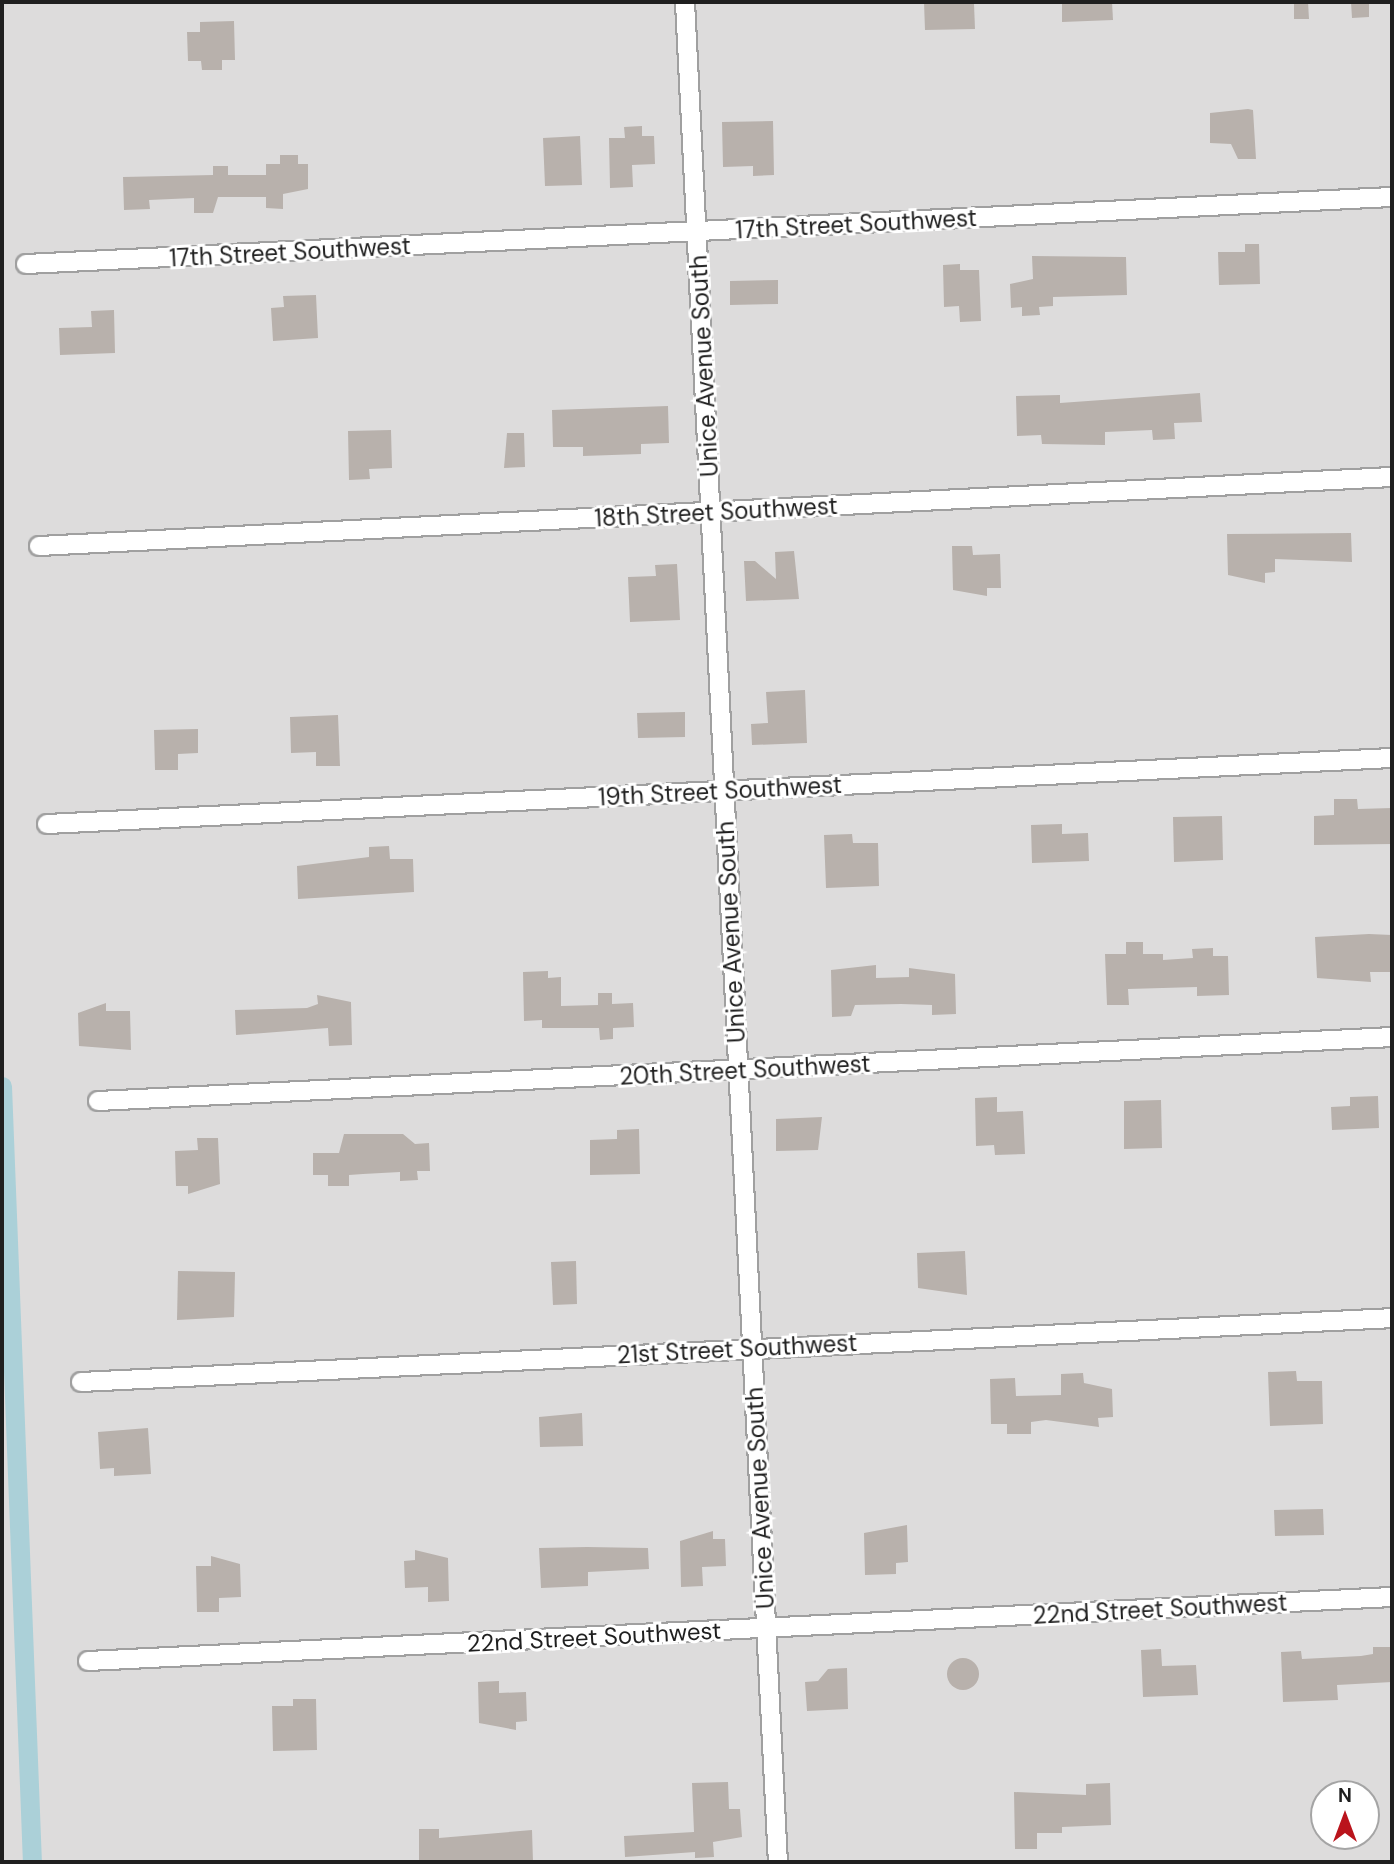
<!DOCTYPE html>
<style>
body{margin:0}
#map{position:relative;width:1394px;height:1864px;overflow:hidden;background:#efece7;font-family:"DM Sans",sans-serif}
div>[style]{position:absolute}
.residential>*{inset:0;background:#dddcdc}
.canal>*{height:19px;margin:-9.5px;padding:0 9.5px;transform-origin:9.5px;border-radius:9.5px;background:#abd0d8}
.building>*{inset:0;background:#b8b1ac}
.round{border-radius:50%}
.roads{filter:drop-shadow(2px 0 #a0a0a0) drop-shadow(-2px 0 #a0a0a0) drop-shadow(0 2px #a0a0a0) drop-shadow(0 -2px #a0a0a0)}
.minor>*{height:18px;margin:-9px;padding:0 9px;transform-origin:9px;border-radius:9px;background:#fff}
span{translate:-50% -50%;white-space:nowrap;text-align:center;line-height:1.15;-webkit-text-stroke:6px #fff;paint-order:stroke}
.street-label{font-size:24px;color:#1f1f1f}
.frame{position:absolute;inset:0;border:4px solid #1f1f1f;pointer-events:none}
.north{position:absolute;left:1310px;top:1780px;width:70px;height:70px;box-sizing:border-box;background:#fff;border:2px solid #a5a5a5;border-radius:50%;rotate:0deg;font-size:19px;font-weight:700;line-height:28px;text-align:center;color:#1f1f1f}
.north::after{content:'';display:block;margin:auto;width:24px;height:32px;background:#ba141c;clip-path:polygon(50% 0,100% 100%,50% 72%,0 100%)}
</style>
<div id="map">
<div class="residential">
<i style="clip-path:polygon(evenodd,2px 2px,1392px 2px,1392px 1862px,2px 1862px,2px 2px,1324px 1794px,1366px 1794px,1366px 1836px,1324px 1836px,1324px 1794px)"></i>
</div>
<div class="canal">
<i style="left:2px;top:1086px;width:777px;rotate:87.79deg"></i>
</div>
<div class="building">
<i style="clip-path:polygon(924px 2px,974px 4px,975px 29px,925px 30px)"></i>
<i style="clip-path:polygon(1062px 2px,1112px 2px,1113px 20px,1062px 22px)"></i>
<i style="clip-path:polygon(1294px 2px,1308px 2px,1309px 19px,1294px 19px)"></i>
<i style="clip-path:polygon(1351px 2px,1369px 2px,1369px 17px,1352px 18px)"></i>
<i style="clip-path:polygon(234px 21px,235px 60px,222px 60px,222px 70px,202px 70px,201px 61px,188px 61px,187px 32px,200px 32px,200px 22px)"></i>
<i style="clip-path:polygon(1248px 109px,1253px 110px,1256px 159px,1238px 159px,1231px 144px,1210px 143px,1210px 113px)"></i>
<i style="clip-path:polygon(773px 121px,774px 175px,753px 176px,753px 166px,723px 167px,722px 122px)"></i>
<i style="clip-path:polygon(642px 126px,642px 136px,654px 136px,655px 164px,632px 165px,633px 187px,610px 188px,609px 138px,625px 138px,624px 127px)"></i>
<i style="clip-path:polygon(580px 136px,582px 185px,545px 186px,543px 138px)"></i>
<i style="clip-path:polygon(280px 155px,298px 155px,298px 164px,308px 164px,308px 189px,283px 194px,283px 209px,266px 208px,266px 197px,218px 197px,213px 213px,194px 213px,194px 198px,149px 200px,150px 209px,124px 210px,123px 177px,213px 175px,213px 166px,228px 166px,228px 175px,266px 175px,266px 164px,280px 164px)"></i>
<i style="clip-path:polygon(1245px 244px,1259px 244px,1260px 284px,1219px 285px,1218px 252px,1245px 252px)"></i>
<i style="clip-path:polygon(1032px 256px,1126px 257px,1127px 295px,1053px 297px,1053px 306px,1039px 307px,1040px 315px,1022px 316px,1022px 307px,1011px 308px,1010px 284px,1033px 279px)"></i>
<i style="clip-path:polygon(960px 264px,960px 270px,979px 270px,981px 321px,960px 322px,959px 306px,944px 307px,943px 265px)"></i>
<i style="clip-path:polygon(778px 280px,778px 304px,730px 305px,730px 281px)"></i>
<i style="clip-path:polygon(316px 295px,318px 338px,273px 341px,271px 308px,284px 307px,283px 296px)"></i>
<i style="clip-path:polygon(114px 310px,115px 353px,60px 355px,59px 328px,92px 327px,91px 311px)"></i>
<i style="clip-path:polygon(1200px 393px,1202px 422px,1174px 423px,1175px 439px,1153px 440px,1152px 430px,1105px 432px,1105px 445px,1042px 444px,1041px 435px,1017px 436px,1016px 396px,1060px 395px,1060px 403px)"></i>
<i style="clip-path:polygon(668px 406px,669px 443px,641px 444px,641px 454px,583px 456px,583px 447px,553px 447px,552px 410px)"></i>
<i style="clip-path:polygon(391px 430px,392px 468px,369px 469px,370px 479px,349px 480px,348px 431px)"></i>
<i style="clip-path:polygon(507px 433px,524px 433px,525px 467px,504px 468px)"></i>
<i style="clip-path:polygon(1351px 533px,1352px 562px,1275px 559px,1275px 572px,1265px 573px,1265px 583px,1228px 575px,1227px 534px)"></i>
<i style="clip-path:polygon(952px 546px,972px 546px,973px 555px,1000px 554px,1001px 588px,987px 588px,987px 596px,953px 590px)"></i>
<i style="clip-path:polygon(794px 551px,799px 599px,746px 601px,744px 561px,755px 561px,776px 579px,775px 552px)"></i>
<i style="clip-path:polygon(677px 564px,680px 620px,630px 622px,628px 577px,656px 576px,655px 565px)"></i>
<i style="clip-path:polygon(805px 690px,807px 743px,752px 745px,751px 724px,768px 723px,766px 692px)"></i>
<i style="clip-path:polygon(685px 712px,685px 737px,638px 738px,637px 713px)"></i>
<i style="clip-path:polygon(338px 715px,340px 766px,316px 766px,316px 752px,291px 753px,290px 717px)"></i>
<i style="clip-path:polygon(198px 729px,198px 753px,178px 754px,178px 770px,155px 770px,154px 730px)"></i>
<i style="clip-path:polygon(1334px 799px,1357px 799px,1358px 809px,1392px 808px,1392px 844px,1314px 845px,1314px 816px,1334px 815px)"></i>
<i style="clip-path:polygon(1222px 816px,1223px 860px,1174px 862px,1173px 817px)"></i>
<i style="clip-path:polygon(1062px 824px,1062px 834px,1088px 833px,1089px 861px,1032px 863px,1031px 825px)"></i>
<i style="clip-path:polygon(852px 834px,853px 843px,878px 843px,879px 886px,826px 888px,824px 835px)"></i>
<i style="clip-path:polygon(389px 846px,390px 859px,413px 859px,414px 892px,298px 899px,297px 866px,369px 857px,369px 847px)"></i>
<i style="clip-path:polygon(1369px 934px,1392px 935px,1392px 972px,1370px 972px,1371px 982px,1317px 978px,1315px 937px)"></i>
<i style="clip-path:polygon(1126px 942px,1143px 942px,1143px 954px,1163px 954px,1163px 960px,1193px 958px,1192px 949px,1213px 948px,1213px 956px,1228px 956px,1229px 995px,1197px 996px,1197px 987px,1128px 989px,1129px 1005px,1107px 1005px,1105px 954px,1126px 954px)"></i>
<i style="clip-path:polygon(876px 965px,876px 978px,909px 977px,909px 968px,955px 974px,956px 1014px,932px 1015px,932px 1005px,901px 1004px,855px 1005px,851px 1016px,832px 1017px,831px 970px)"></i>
<i style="clip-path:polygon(548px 971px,548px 978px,561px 977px,561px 1006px,598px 1005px,598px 993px,612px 993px,612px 1004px,633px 1003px,634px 1027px,613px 1028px,613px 1039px,600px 1040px,599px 1028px,542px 1028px,542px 1020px,524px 1021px,523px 972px)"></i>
<i style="clip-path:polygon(317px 995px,351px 1002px,352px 1045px,329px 1046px,328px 1028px,236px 1035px,235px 1010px,307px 1008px,318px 1004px)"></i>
<i style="clip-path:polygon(106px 1003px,106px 1011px,130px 1011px,131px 1050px,79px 1046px,78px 1013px)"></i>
<i style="clip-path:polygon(1378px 1096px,1379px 1128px,1332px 1130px,1331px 1107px,1350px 1106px,1350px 1097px)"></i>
<i style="clip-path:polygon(997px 1097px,997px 1112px,1023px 1111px,1025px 1154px,995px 1155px,994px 1145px,976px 1146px,975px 1098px)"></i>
<i style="clip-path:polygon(1161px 1100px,1162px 1148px,1124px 1149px,1124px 1101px)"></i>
<i style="clip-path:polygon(822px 1117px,818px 1150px,776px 1151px,776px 1119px)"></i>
<i style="clip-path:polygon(639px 1129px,640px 1174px,590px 1175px,590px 1140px,617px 1139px,617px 1130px)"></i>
<i style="clip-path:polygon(344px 1134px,403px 1134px,415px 1144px,429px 1143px,430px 1171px,417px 1171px,418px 1180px,400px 1181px,400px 1172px,363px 1174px,349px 1175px,349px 1186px,328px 1186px,328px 1175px,313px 1175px,313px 1153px,339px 1153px)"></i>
<i style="clip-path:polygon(197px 1138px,218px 1138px,220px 1184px,188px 1194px,188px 1186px,176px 1186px,175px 1151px,198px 1150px)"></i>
<i style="clip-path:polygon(965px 1251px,967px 1295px,918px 1288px,917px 1253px)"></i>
<i style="clip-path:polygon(576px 1261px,577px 1304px,553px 1305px,551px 1262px)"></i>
<i style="clip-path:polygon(178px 1271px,235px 1272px,234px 1317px,177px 1320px)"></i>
<i style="clip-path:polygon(1296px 1371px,1297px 1381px,1322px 1381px,1323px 1424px,1270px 1426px,1268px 1372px)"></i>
<i style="clip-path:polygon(1083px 1373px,1084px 1383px,1112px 1389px,1113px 1417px,1098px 1418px,1099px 1427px,1046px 1420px,1031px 1422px,1031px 1434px,1007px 1434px,1007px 1424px,991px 1424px,990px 1379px,1015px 1378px,1016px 1396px,1061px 1395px,1061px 1374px)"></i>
<i style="clip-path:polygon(582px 1413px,583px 1446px,540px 1447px,539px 1417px)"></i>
<i style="clip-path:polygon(148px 1428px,151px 1474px,114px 1476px,114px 1468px,100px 1469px,98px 1432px)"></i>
<i style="clip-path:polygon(1323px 1509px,1324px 1535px,1275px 1536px,1274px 1510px)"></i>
<i style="clip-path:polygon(907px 1525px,908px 1562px,896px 1563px,896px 1574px,865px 1575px,864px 1533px)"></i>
<i style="clip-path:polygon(713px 1531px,713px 1539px,725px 1539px,726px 1566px,702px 1567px,703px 1586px,681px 1587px,680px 1541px)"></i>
<i style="clip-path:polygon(587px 1547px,648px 1548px,649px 1569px,588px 1572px,588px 1586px,541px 1588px,539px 1548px)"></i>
<i style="clip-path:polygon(415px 1550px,448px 1558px,449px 1601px,428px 1602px,428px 1587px,405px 1588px,404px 1561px,415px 1560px)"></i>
<i style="clip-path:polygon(211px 1556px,240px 1564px,241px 1597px,219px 1598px,219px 1612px,197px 1612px,196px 1566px,211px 1566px)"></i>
<i style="clip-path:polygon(1373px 1647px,1392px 1647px,1392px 1682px,1337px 1685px,1338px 1700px,1283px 1702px,1281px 1652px,1301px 1651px,1302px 1659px,1361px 1656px,1373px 1654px)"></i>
<i style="clip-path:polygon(1161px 1649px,1162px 1666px,1196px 1665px,1198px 1695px,1143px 1697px,1141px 1650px)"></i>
<i class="round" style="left:947px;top:1658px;width:32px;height:32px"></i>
<i style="clip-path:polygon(847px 1668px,848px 1709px,807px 1711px,805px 1682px,818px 1681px,828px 1669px)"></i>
<i style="clip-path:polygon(499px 1681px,499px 1693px,526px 1692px,527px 1721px,516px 1722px,516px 1730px,479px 1723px,478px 1682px)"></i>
<i style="clip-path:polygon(293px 1699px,316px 1699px,317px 1750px,273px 1751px,272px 1706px,293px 1706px)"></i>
<i style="clip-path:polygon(728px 1782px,729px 1809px,740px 1809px,742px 1837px,713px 1842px,714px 1857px,695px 1858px,695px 1852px,625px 1857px,624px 1836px,694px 1832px,692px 1783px)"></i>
<i style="clip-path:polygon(1110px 1783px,1111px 1825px,1062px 1827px,1062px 1833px,1037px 1833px,1037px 1849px,1015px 1849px,1014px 1792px,1086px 1795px,1086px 1784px)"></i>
<i style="clip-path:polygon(419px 1829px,439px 1829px,439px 1838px,532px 1830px,533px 1862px,419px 1862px)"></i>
</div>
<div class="roads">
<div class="minor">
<i style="left:685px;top:2px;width:1862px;rotate:87.14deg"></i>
<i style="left:26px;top:264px;width:1368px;rotate:-2.81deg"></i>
<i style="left:39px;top:546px;width:1355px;rotate:-2.92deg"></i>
<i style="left:47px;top:824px;width:1347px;rotate:-2.81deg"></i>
<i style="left:98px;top:1101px;width:1296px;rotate:-2.83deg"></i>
<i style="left:81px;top:1382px;width:1313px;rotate:-2.79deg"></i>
<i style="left:88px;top:1661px;width:1306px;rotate:-2.81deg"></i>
</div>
</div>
<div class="street-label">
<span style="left:856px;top:224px;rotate:-3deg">17th Street Southwest</span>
<span style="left:290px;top:252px;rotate:-3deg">17th Street Southwest</span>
<span style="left:704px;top:366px;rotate:-93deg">Unice Avenue South</span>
<span style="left:716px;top:512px;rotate:-3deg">18th Street Southwest</span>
<span style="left:720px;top:791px;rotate:-3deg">19th Street Southwest</span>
<span style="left:731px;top:932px;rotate:-93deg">Unice Avenue South</span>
<span style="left:745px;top:1070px;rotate:-3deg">20th Street Southwest</span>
<span style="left:737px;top:1349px;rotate:-3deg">21st Street Southwest</span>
<span style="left:760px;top:1498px;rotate:-93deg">Unice Avenue South</span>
<span style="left:1160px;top:1609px;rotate:-3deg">22nd Street Southwest</span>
<span style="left:594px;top:1637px;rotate:-3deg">22nd Street Southwest</span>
</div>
<div class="frame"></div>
<div class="north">N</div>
</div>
